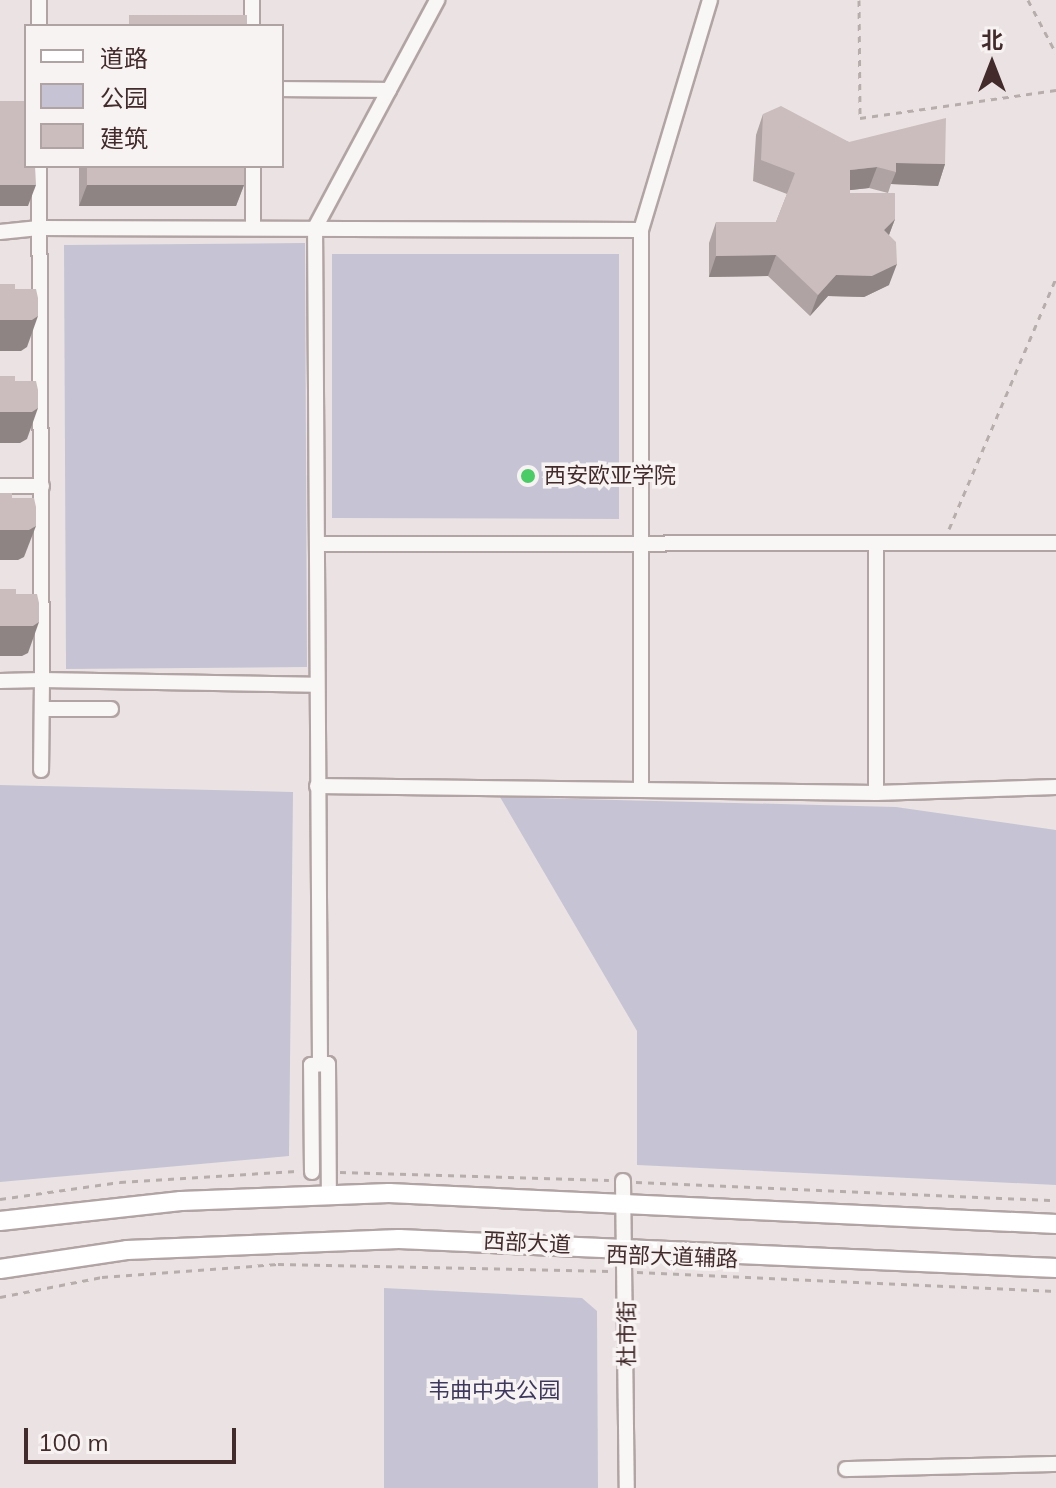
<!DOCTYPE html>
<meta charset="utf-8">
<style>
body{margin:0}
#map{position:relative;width:1056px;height:1488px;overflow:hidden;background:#ebe3e3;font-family:Mulish,"Noto Sans SC",sans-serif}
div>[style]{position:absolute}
.green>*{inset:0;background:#c6c4d4}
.path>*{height:3px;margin-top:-1.5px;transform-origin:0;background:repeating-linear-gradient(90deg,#b7adad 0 6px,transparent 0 12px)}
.roads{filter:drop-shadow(2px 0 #b2a4a4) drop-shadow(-2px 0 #b2a4a4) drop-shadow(0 2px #b2a4a4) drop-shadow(0 -2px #b2a4a4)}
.minor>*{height:14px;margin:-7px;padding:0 7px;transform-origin:7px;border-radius:7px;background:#f9f6f6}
.major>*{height:18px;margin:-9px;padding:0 9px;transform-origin:9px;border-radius:9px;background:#fff}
.wall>*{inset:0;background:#afa3a3}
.shaded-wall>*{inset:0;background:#8e8484}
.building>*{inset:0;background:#cbbdbd}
.dots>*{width:22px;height:22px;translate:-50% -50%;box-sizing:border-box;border:4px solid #f8f3f3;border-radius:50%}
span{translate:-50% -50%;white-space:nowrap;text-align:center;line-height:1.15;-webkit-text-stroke:7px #f8f3f3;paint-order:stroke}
.poi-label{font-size:22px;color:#432b2b}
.left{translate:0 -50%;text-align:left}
.street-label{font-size:22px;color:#432b2b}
.park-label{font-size:22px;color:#3f385e}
.legend{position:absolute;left:24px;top:24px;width:260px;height:144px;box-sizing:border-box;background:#f8f3f3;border:2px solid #b0a3a3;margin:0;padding:10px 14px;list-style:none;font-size:24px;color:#432b2b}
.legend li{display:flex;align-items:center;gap:16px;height:40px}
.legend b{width:40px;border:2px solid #b0a3a3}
.north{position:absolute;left:952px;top:24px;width:80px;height:80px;-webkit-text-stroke:6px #f8f3f3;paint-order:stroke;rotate:0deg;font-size:22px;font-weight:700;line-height:32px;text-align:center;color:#432b2b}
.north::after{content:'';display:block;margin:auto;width:28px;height:36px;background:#432b2b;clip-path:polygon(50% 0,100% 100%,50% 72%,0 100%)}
.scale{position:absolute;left:24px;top:1428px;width:212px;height:36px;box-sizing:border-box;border:4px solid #432b2b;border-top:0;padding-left:10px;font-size:24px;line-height:28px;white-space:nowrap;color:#432b2b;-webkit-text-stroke:6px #f8f3f3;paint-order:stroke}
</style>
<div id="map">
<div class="green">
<i style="clip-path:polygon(305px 243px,307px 667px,66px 669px,64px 245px)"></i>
<i style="clip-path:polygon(332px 254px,619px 254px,619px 519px,332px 518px)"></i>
<i style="clip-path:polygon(0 785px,293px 792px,289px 1156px,0 1182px)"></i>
<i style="clip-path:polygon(500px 797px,896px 807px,1056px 830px,1056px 1185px,637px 1165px,637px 1031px)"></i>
<i style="clip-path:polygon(384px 1288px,582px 1298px,597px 1311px,598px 1488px,384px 1488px)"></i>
</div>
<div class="path">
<i style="left:859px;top:0;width:118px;rotate:89.5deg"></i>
<i style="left:860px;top:118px;width:198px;rotate:-8.1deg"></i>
<i style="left:1028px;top:0;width:60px;rotate:62.2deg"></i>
<i style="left:949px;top:529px;width:273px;rotate:-66.9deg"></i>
<i style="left:340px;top:1172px;width:269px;rotate:1.7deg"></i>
<i style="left:636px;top:1182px;width:420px;rotate:2.5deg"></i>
<i style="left:0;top:1199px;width:121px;rotate:-8.1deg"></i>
<i style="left:120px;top:1182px;width:177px;rotate:-3.6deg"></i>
<i style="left:637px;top:1272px;width:419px;rotate:2.6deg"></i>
<i style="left:0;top:1297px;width:104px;rotate:-11.1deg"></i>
<i style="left:102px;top:1277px;width:176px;rotate:-4.2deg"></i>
<i style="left:278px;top:1264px;width:332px;rotate:1.2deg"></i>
</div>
<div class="roads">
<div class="minor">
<i style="left:39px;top:0;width:26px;rotate:90deg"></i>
<i style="left:252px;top:0;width:26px;rotate:90deg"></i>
<i style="left:282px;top:89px;width:107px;rotate:0.5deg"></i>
<i style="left:39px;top:166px;width:514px;rotate:89.67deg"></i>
<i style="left:42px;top:680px;width:273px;rotate:1deg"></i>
<i style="left:253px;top:166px;width:62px;rotate:90deg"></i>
<i style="left:641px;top:230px;width:560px;rotate:90deg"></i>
<i style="left:0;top:232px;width:39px;rotate:-6deg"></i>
<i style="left:39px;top:228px;width:602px;rotate:0.19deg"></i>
<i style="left:641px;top:230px;width:240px;rotate:-73.3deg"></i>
<i style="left:0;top:486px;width:42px"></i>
<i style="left:317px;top:544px;width:739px;rotate:-0.08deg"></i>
<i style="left:876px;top:544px;width:249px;rotate:90deg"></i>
<i style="left:876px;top:793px;width:180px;rotate:-1.9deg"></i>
<i style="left:0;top:681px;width:42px;rotate:-1.4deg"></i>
<i style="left:42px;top:680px;width:90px;rotate:90.6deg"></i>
<i style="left:42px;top:709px;width:69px"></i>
<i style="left:317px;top:786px;width:559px;rotate:0.72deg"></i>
<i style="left:320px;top:1064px;width:836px;rotate:-90.34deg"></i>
<i style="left:315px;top:228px;width:259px;rotate:-61.8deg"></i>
<i style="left:312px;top:1172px;width:107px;rotate:-90.5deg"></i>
<i style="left:311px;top:1065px;width:17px;rotate:-3deg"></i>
<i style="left:328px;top:1064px;width:129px;rotate:89.6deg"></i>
<i style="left:623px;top:1181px;width:307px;rotate:89.3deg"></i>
<i style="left:846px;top:1469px;width:210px;rotate:-1.4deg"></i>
</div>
<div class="major">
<i style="left:0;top:1221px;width:182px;rotate:-6.3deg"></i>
<i style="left:181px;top:1201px;width:208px;rotate:-2.2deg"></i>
<i style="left:389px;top:1193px;width:668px;rotate:2.66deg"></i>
<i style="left:0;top:1269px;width:128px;rotate:-8.5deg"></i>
<i style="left:127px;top:1250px;width:272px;rotate:-2.3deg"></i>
<i style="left:399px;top:1239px;width:658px;rotate:2.53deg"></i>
</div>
</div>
<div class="wall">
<i style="clip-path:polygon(763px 114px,849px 142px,945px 164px,938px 186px,891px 184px,888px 193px,869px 188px,850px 190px,850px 193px,895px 219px,889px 235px,889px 285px,864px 297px,828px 296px,810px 316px,768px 276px,709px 277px,709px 243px,716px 222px,776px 222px,787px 194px,753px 181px,756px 135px)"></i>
<i style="clip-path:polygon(79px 166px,244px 166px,244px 185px,236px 206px,79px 206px)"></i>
</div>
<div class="shaded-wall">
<i style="clip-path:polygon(896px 163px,945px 164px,938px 186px,891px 184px,896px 172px)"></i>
<i style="clip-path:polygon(877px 167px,869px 188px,842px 191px,850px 170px)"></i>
<i style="clip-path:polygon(0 185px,36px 185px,28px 206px,0 206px)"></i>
<i style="clip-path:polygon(87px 185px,244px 185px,236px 206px,79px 206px)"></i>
<i style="clip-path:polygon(895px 219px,887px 240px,884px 230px)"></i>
<i style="clip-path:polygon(776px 255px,768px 276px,709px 277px,716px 256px)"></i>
<i style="clip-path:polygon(897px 264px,889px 285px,864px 297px,828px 296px,810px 316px,818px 295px,836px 275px)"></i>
<i style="clip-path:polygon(38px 316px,27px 347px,21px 351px,0 351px,0 320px)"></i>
<i style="clip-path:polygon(38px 408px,27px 439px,20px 443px,0 443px,0 412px)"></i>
<i style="clip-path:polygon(36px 526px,24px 557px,18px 560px,0 560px,0 530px)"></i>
<i style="clip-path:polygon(39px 622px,28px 653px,22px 656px,0 656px,0 626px)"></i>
</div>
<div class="building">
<i style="clip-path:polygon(129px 15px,247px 15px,247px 26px,129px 26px)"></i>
<i style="clip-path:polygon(0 101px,26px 101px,26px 166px,35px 166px,36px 185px,0 185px)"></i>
<i style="clip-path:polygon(781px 106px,849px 142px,946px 118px,945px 164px,896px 163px,896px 172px,877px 167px,850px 170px,850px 193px,895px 193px,895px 219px,884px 230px,896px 242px,897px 264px,872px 276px,836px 275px,818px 295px,776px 255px,716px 256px,716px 222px,776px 222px,795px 173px,761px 160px,763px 114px)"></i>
<i style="clip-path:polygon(87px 166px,244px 166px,244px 185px,87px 185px)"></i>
<i style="clip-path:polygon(0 284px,15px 284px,15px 289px,36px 289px,38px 298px,38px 316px,32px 320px,0 320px)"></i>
<i style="clip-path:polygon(0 376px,15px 376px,15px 381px,36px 381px,38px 390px,38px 408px,32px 412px,0 412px)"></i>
<i style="clip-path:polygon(0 493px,12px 493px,12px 498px,34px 498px,36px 507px,36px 526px,29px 530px,0 530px)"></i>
<i style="clip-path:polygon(0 589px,16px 589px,16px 594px,37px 594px,39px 603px,39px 622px,33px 626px,0 626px)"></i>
</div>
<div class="dots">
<i style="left:528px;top:476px;background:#4bcc67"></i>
</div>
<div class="poi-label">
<span class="left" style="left:544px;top:476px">西安欧亚学院</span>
</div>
<div class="street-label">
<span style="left:527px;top:1243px;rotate:3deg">西部大道</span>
<span style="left:672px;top:1257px;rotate:2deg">西部大道辅路</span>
<span style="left:627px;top:1334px;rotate:-90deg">杜市街</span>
</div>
<div class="park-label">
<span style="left:494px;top:1391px">韦曲中央公园</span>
</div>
<ul class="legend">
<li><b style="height:10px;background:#fff"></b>道路</li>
<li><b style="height:22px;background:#c6c4d4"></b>公园</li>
<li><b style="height:22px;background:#cbbdbd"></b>建筑</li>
</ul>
<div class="north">北</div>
<div class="scale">100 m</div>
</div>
